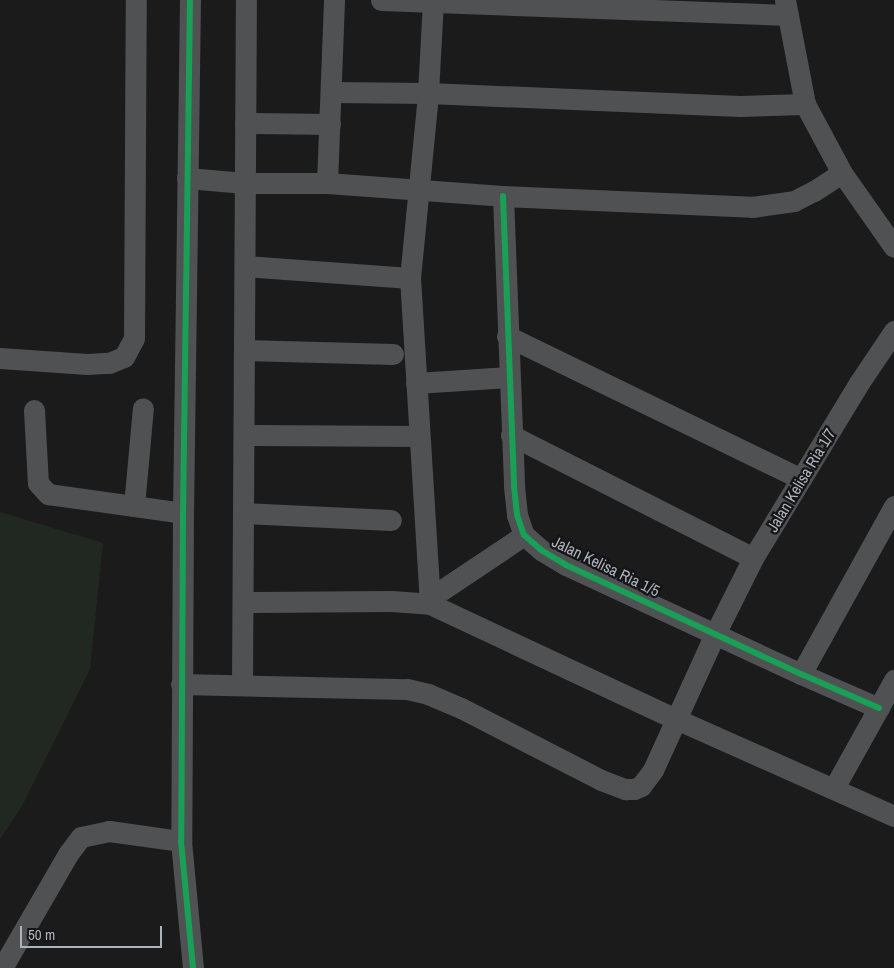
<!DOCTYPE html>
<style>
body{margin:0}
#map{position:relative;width:894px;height:968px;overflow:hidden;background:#1b1b1b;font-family:"Archivo Narrow",sans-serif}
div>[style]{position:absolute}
.green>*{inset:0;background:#212821}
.minor>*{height:21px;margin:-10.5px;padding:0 10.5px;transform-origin:10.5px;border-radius:10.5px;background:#4f5153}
.cycleway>*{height:6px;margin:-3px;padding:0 3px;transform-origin:3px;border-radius:3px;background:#1a9f57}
span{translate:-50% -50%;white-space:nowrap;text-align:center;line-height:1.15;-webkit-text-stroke:4.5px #151517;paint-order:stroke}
.street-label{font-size:16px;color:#adb3ba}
.scale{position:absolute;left:20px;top:926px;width:142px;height:22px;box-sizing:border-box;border:2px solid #adb3ba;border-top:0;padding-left:6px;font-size:15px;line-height:18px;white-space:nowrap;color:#adb3ba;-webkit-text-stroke:4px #151517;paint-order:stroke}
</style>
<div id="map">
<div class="green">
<i style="clip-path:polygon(0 512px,103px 543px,90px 669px,22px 806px,0 839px)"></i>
</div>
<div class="minor">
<i style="left:190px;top:0;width:513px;rotate:90.78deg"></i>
<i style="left:183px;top:513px;width:328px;rotate:90.3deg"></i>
<i style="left:181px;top:841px;width:128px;rotate:84.6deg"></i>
<i style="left:381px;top:0;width:407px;rotate:2.1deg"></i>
<i style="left:785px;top:0;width:106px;rotate:79.1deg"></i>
<i style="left:805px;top:104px;width:78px;rotate:61.8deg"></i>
<i style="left:842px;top:173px;width:90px;rotate:54.9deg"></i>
<i style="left:331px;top:92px;width:97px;rotate:0.6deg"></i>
<i style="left:428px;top:93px;width:312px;rotate:2.4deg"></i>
<i style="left:740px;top:106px;width:65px;rotate:-1.8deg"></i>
<i style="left:245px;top:123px;width:85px;rotate:0.7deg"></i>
<i style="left:187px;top:178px;width:58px;rotate:4.9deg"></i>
<i style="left:245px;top:183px;width:82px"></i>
<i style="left:327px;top:183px;width:176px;rotate:4.2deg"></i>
<i style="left:503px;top:196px;width:249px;rotate:2.5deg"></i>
<i style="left:752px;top:207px;width:42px;rotate:-8.1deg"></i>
<i style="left:794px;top:201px;width:22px;rotate:-27deg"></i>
<i style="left:814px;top:191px;width:33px;rotate:-33deg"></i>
<i style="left:327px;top:183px;width:183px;rotate:-87.8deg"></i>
<i style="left:503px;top:196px;width:290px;rotate:87.8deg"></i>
<i style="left:514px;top:486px;width:29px;rotate:84deg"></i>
<i style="left:517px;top:515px;width:21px;rotate:71deg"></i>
<i style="left:524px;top:535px;width:23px;rotate:41deg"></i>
<i style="left:541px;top:550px;width:29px;rotate:31deg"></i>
<i style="left:566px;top:565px;width:259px;rotate:24.9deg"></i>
<i style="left:801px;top:674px;width:85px;rotate:23.6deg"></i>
<i style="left:245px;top:266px;width:165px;rotate:4.2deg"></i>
<i style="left:507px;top:336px;width:327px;rotate:25.9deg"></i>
<i style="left:244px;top:350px;width:149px;rotate:1.5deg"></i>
<i style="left:0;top:358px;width:87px;rotate:3.9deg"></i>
<i style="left:87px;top:364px;width:22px;rotate:-3deg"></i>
<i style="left:109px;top:363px;width:16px;rotate:-22deg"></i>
<i style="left:124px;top:357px;width:21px;rotate:-62deg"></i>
<i style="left:134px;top:338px;width:338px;rotate:-89.7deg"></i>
<i style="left:416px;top:383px;width:93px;rotate:-3.7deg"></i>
<i style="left:34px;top:410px;width:73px;rotate:86.9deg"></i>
<i style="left:38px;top:483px;width:15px;rotate:48deg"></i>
<i style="left:48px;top:494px;width:136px;rotate:8deg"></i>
<i style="left:244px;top:435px;width:175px;rotate:0.3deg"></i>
<i style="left:511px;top:435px;width:271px;rotate:26.9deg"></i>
<i style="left:134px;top:506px;width:98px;rotate:-84.8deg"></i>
<i style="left:243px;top:513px;width:148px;rotate:2.7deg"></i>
<i style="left:430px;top:598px;width:113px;rotate:-33.8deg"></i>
<i style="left:243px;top:602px;width:148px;rotate:-0.4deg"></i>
<i style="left:391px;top:601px;width:39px;rotate:4deg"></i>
<i style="left:430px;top:604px;width:272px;rotate:25.1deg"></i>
<i style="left:676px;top:719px;width:239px;rotate:24deg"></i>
<i style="left:430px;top:604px;width:327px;rotate:-93.5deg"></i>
<i style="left:410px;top:278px;width:186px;rotate:-84.4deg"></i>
<i style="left:428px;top:93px;width:93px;rotate:-86.9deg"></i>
<i style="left:801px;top:674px;width:192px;rotate:-61deg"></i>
<i style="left:181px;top:684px;width:226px;rotate:1.3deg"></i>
<i style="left:407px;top:689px;width:22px;rotate:13deg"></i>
<i style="left:428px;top:694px;width:36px;rotate:23deg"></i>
<i style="left:461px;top:708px;width:157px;rotate:27.2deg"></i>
<i style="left:601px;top:780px;width:26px;rotate:21deg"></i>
<i style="left:625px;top:789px;width:9px"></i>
<i style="left:634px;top:789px;width:8px;rotate:-23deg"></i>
<i style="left:641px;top:786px;width:20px;rotate:-53deg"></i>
<i style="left:653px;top:770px;width:149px;rotate:-65.5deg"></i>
<i style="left:715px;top:634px;width:85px;rotate:-63.4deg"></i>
<i style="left:753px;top:558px;width:205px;rotate:-58.8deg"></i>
<i style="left:859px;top:383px;width:63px;rotate:-56.1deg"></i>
<i style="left:242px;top:685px;width:685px;rotate:-89.67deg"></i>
<i style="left:834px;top:788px;width:124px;rotate:-60.9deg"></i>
<i style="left:2px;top:968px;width:132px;rotate:-59.9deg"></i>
<i style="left:68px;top:854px;width:21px;rotate:-53deg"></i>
<i style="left:81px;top:837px;width:29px;rotate:-12deg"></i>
<i style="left:109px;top:831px;width:73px;rotate:7.9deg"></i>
</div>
<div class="cycleway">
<i style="left:190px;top:0;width:513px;rotate:90.78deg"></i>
<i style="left:183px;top:513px;width:328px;rotate:90.3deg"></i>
<i style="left:181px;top:841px;width:128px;rotate:84.6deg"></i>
<i style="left:503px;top:196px;width:290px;rotate:87.8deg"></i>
<i style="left:514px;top:486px;width:29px;rotate:84deg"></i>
<i style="left:517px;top:515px;width:21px;rotate:71deg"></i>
<i style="left:524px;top:535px;width:23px;rotate:41deg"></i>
<i style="left:541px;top:550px;width:29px;rotate:31deg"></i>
<i style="left:566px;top:565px;width:259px;rotate:24.9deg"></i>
<i style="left:801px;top:674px;width:85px;rotate:23.6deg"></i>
</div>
<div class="street-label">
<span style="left:801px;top:480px;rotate:-59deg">Jalan Kelisa Ria 1/7</span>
<span style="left:606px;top:566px;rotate:26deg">Jalan Kelisa Ria 1/5</span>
</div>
<div class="scale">50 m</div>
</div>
